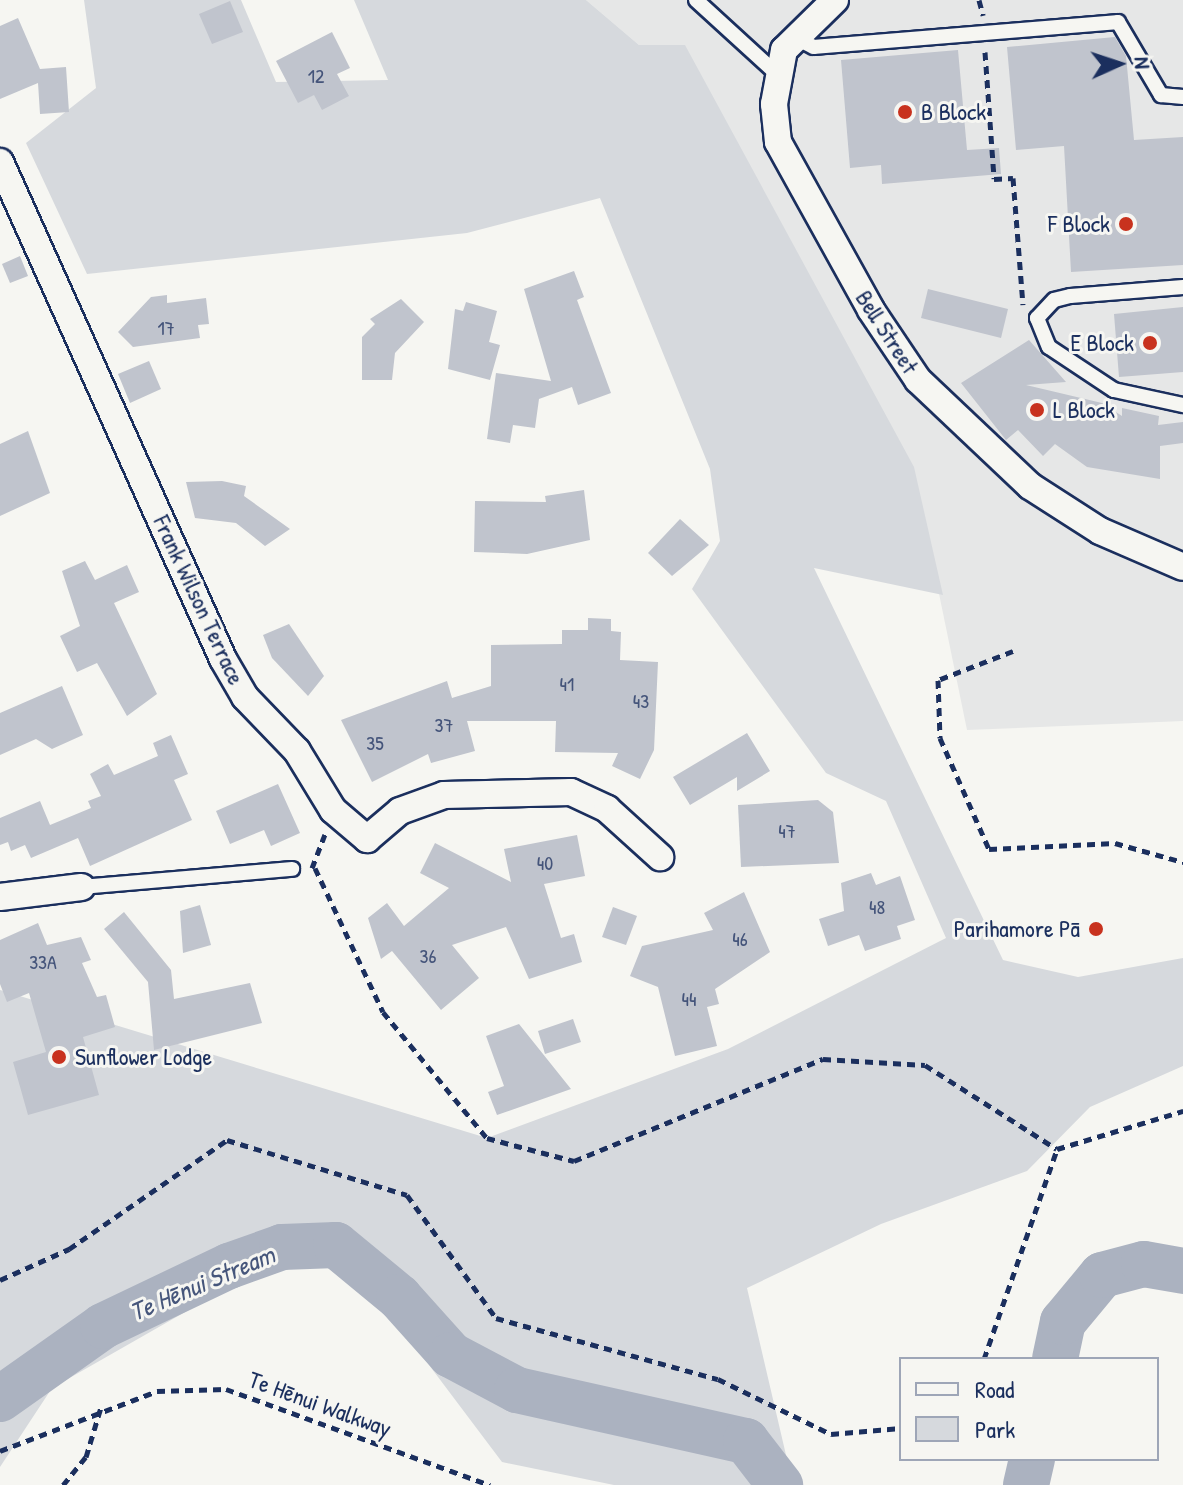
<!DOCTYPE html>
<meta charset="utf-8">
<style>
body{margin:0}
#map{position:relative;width:1183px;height:1485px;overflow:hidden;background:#f6f6f2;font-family:"Patrick Hand",sans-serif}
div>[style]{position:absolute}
.built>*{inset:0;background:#e6e7e7}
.green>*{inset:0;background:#d6d9dd}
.river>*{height:46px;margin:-23px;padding:0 23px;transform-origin:23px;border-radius:23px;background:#abb2c0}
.building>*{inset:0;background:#c0c4cd}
.path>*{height:5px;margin-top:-2.5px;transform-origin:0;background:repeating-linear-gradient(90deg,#1b2f5e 0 8px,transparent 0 14px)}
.roads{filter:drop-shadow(2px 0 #1b2f5e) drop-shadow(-2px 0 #1b2f5e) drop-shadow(0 2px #1b2f5e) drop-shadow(0 -2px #1b2f5e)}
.lane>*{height:14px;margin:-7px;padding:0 7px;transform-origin:7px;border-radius:7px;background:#f6f6f2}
.street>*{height:26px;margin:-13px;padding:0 13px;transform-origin:13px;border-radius:13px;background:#f6f6f2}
.dots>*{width:22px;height:22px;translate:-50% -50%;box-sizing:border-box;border:4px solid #f6f6f2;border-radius:50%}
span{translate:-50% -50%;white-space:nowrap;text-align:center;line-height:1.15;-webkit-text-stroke:6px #f6f6f2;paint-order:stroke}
.number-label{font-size:20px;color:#44547a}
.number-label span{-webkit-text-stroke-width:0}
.poi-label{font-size:24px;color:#1b2f5e}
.left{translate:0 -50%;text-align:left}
.right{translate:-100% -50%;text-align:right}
.street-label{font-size:24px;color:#1b2f5e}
.water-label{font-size:26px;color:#46567b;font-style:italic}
.legend{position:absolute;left:899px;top:1357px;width:260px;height:104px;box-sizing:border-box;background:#f6f6f2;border:2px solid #9ea6b7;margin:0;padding:10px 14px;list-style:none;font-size:24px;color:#1b2f5e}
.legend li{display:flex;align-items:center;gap:16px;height:40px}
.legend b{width:40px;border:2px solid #9ea6b7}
.north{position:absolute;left:1079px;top:24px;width:80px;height:80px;-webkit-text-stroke:6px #f6f6f2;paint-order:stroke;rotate:87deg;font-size:22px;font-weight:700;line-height:32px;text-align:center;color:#1b2f5e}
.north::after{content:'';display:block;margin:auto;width:28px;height:36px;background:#1b2f5e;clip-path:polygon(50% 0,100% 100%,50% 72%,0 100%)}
</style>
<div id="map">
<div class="built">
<i style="clip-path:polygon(586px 0,1183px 0,1183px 721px,967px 730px,913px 467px,639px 45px)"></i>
</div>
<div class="green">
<i style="clip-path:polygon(84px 0,241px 0,276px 82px,388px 80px,354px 0,586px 0,639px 45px,685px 45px,914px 467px,943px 595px,814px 568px,1003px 960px,1078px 977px,1183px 958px,1183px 1066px,1090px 1107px,1027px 1171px,881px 1224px,747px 1288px,793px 1485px,614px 1485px,502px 1462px,368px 1284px,328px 1263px,250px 1275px,52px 1388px,0 1467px,0 990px,487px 1138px,728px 1049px,946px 938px,886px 801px,826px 773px,692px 589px,720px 541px,710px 469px,600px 198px,467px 233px,87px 274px,26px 143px,96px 88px)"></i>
</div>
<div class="river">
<i style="left:1055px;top:1359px;width:38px;rotate:-78deg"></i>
<i style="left:1063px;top:1322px;width:61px;rotate:-50.3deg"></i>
<i style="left:1102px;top:1275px;width:43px;rotate:-14.7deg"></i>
<i style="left:1144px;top:1264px;width:40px;rotate:10deg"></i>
<i style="left:0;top:1399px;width:126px;rotate:-35.3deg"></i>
<i style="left:103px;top:1326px;width:140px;rotate:-25.5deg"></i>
<i style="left:229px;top:1266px;width:56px;rotate:-19.7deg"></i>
<i style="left:282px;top:1247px;width:54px;rotate:-2.1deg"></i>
<i style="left:336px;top:1245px;width:82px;rotate:39.5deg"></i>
<i style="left:399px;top:1297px;width:78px;rotate:48.1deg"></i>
<i style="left:451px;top:1355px;width:75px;rotate:27.9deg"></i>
<i style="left:517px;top:1390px;width:235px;rotate:12.6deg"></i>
<i style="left:746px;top:1441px;width:56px;rotate:52.3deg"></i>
<i style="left:1026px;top:1485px;width:27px;rotate:-77deg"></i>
</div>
<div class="building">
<i style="clip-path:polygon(230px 1px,243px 32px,212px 44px,199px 14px)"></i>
<i style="clip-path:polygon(18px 18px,40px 69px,66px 67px,69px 112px,40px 114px,38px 83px,0 99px,0 26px)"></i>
<i style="clip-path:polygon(332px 32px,350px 68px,337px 74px,349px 96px,322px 110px,314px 95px,298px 103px,276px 61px)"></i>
<i style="clip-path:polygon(1115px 37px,1126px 56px,1134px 140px,1183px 137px,1183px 265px,1071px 272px,1064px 146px,1016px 150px,1007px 47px)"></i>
<i style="clip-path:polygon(958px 50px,967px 150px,999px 148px,1001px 174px,882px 184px,881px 165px,850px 168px,841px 60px)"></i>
<i style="clip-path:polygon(20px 256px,28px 276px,10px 283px,2px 264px)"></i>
<i style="clip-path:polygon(574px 271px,584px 297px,577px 300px,611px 393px,578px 405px,572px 387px,539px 399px,535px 428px,513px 425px,510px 443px,487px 439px,496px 373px,551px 381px,524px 289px)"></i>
<i style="clip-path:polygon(928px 289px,1008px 309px,1001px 338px,921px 318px)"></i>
<i style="clip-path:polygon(167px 295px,167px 303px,206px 298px,209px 324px,198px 325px,200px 338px,133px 347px,118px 332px,151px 297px)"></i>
<i style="clip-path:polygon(401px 299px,424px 322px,395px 353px,392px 380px,362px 380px,362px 337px,375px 324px,370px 319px)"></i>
<i style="clip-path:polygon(466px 302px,497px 311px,489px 342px,500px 345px,490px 380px,448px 369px,455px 309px,463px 311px)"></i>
<i style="clip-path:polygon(1183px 307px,1183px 372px,1119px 377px,1114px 314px)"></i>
<i style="clip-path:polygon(1029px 340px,1066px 382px,1026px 385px,1102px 403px,1122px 416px,1122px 408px,1159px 416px,1158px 425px,1183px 422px,1183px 443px,1160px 446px,1160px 479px,1087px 467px,1055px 444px,1043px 456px,1018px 430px,1006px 440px,961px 383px)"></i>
<i style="clip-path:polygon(149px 361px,161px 389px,130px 403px,118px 374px)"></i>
<i style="clip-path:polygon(28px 431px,50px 493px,0 516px,0 444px)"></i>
<i style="clip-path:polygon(222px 481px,246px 486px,244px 496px,290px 529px,265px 546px,236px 523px,195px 518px,186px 482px)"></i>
<i style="clip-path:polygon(584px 490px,590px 540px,527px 554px,474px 552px,475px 501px,546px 502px,545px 496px)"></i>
<i style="clip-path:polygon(680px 519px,709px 545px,672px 576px,648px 553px)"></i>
<i style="clip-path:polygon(85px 561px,95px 580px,127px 565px,139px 592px,114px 603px,157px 694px,127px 716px,97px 663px,77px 672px,60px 636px,80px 626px,62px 571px)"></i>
<i style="clip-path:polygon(588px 618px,611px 619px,611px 631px,621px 632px,620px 660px,658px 662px,654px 750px,640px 779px,612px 766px,618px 753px,555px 752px,556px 721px,467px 721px,475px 751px,431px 763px,428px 754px,372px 782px,341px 720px,447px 681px,452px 698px,491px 686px,491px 645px,562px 644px,562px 630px,588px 630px)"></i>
<i style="clip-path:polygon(289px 624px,324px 676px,308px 696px,272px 658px,263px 635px)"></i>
<i style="clip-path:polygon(62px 686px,83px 735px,52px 749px,36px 739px,0 755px,0 713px)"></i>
<i style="clip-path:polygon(747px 733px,770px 771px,737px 791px,737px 777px,690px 805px,673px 777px)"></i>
<i style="clip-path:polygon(171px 735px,188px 774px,174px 780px,192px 820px,90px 866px,78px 838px,31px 858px,25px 845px,11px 851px,8px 842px,0 845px,0 818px,40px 801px,50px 825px,91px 808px,88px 801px,101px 796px,90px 774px,108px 764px,114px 775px,158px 756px,153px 743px)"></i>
<i style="clip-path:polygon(278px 784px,300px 833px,271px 846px,264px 830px,230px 844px,216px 811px)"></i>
<i style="clip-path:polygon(818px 800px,833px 812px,839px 863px,741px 867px,738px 805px)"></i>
<i style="clip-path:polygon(577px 835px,585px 876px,544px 884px,561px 938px,574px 934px,582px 962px,529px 979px,506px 927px,452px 945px,479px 978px,441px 1010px,392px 951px,381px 959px,368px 918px,387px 903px,404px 926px,449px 888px,420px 873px,435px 843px,511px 882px,504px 849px)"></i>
<i style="clip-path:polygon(871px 873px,876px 885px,900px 876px,915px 920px,897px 926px,901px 939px,865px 951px,859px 935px,828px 946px,819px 919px,844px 911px,841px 883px)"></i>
<i style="clip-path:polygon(744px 892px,770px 952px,715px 989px,719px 1004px,707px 1007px,717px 1046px,675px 1056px,658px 987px,630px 976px,642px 946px,713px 930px,704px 913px)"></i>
<i style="clip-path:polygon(200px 905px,211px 945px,183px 953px,180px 911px)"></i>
<i style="clip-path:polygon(613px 907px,637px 916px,626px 945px,602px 937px)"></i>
<i style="clip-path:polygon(124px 912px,171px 970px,174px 999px,250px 983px,262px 1023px,154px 1050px,148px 982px,104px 929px)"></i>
<i style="clip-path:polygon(38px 923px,47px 945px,81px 937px,91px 960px,82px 963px,97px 997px,106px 995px,115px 1027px,83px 1037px,99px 1095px,28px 1115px,13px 1062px,46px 1052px,29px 993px,7px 1002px,0 984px,0 940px)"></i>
<i style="clip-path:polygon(573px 1019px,581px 1042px,545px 1054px,538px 1031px)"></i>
<i style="clip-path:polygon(519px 1024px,571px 1089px,497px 1115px,488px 1092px,504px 1086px,486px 1036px)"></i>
</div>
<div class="path">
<i style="left:979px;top:0;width:16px;rotate:75deg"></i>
<i style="left:985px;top:52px;width:127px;rotate:85.9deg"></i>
<i style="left:994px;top:179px;width:19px;rotate:-3deg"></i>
<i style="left:1013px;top:178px;width:127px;rotate:85.5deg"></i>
<i style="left:1013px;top:651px;width:80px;rotate:158.9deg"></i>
<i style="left:938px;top:680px;width:58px;rotate:88deg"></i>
<i style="left:940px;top:738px;width:121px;rotate:66.2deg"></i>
<i style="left:989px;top:849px;width:126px;rotate:-2.7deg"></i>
<i style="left:1115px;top:843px;width:71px;rotate:15.6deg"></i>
<i style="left:312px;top:868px;width:36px;rotate:-69deg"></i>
<i style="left:315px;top:868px;width:159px;rotate:64.7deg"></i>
<i style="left:383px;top:1012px;width:163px;rotate:50.5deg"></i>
<i style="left:487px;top:1138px;width:90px;rotate:14.8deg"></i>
<i style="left:574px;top:1161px;width:269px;rotate:-22.3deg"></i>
<i style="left:823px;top:1059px;width:102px;rotate:3.4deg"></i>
<i style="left:925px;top:1065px;width:156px;rotate:32.5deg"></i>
<i style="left:0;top:1280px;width:76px;rotate:-24.2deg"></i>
<i style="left:69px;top:1249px;width:192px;rotate:-34.6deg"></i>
<i style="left:227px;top:1140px;width:188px;rotate:17deg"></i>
<i style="left:407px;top:1195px;width:152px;rotate:54.1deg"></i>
<i style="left:496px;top:1318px;width:230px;rotate:15.4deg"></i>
<i style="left:718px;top:1379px;width:126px;rotate:26deg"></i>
<i style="left:831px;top:1434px;width:70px;rotate:-4.9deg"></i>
<i style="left:984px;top:1359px;width:222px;rotate:-70.8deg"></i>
<i style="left:1057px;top:1149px;width:132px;rotate:-16.8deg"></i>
<i style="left:0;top:1451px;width:168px;rotate:-20.9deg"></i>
<i style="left:157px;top:1391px;width:69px;rotate:-1.7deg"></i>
<i style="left:226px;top:1389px;width:281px;rotate:20deg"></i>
<i style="left:63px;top:1485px;width:36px;rotate:-51deg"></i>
<i style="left:86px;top:1457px;width:52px;rotate:-73.3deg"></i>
</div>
<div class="roads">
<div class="lane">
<i style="left:696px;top:0;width:108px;rotate:42.4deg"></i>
<i style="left:794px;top:37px;width:22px;rotate:27deg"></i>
<i style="left:814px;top:47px;width:305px;rotate:-4.7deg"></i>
<i style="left:1118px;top:22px;width:85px;rotate:59.5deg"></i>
<i style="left:1161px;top:95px;width:22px;rotate:5deg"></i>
<i style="left:1183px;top:287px;width:113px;rotate:175.4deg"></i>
<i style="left:1070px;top:296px;width:16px;rotate:166deg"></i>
<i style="left:1054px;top:300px;width:25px;rotate:133deg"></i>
<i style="left:1037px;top:318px;width:31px;rotate:68deg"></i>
<i style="left:1049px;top:347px;width:78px;rotate:33.5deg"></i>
<i style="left:1114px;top:390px;width:71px;rotate:12.3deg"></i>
<i style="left:81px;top:887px;width:212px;rotate:-4.9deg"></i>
</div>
<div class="street">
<i style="left:835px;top:0;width:71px;rotate:135.6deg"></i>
<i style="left:784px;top:50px;width:55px;rotate:100.5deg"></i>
<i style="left:774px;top:104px;width:38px;rotate:84deg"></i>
<i style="left:778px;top:142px;width:192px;rotate:61deg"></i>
<i style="left:871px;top:310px;width:84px;rotate:56.1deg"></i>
<i style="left:918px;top:380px;width:154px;rotate:43.4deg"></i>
<i style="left:1030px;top:486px;width:83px;rotate:32.7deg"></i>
<i style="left:1100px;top:531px;width:90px;rotate:23.4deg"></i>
<i style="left:0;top:162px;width:545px;rotate:65.83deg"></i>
<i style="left:223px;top:659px;width:44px;rotate:59.9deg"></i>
<i style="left:245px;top:697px;width:75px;rotate:46.1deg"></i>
<i style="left:297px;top:751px;width:69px;rotate:58.6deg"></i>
<i style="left:333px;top:810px;width:45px;rotate:40.5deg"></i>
<i style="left:367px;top:839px;width:43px;rotate:-40.3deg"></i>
<i style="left:400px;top:811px;width:47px;rotate:-20deg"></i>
<i style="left:444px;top:795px;width:127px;rotate:-1.4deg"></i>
<i style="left:571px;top:792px;width:40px;rotate:25deg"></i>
<i style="left:607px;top:809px;width:72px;rotate:42.2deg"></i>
<i style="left:0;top:897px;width:82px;rotate:-7deg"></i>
</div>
</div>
<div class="dots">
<i style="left:905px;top:112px;background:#c8321e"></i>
<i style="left:1126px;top:224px;background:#c8321e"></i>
<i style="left:1150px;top:343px;background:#c8321e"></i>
<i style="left:1037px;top:410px;background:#c8321e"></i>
<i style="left:1096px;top:929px;background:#c8321e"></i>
<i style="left:59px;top:1057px;background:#c8321e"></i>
</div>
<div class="number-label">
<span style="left:316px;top:75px">12</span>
<span style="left:166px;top:327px">17</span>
<span style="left:567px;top:683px">41</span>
<span style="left:641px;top:700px">43</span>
<span style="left:444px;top:724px">37</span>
<span style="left:375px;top:742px">35</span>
<span style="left:787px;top:830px">47</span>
<span style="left:545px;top:862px">40</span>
<span style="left:877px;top:906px">48</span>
<span style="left:740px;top:938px">46</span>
<span style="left:428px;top:955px">36</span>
<span style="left:43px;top:961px">33A</span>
<span style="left:689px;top:998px">44</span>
</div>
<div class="poi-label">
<span class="left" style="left:921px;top:112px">B Block</span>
<span class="right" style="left:1110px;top:224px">F Block</span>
<span class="right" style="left:1134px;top:343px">E Block</span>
<span class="left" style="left:1053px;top:410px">L Block</span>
<span class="right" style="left:1080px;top:929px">Parihamore Pā</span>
<span class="left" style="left:75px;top:1057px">Sunflower Lodge</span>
</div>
<div class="street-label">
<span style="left:887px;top:332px;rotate:57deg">Bell Street</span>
<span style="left:199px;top:600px;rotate:65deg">Frank Wilson Terrace</span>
<span style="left:320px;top:1404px;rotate:20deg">Te Hēnui Walkway</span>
</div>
<div class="water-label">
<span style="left:202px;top:1283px;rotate:-23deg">Te Hēnui Stream</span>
</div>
<ul class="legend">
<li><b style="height:10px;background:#f6f6f2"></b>Road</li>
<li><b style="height:22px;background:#d6d9dd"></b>Park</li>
</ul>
<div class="north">N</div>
</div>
